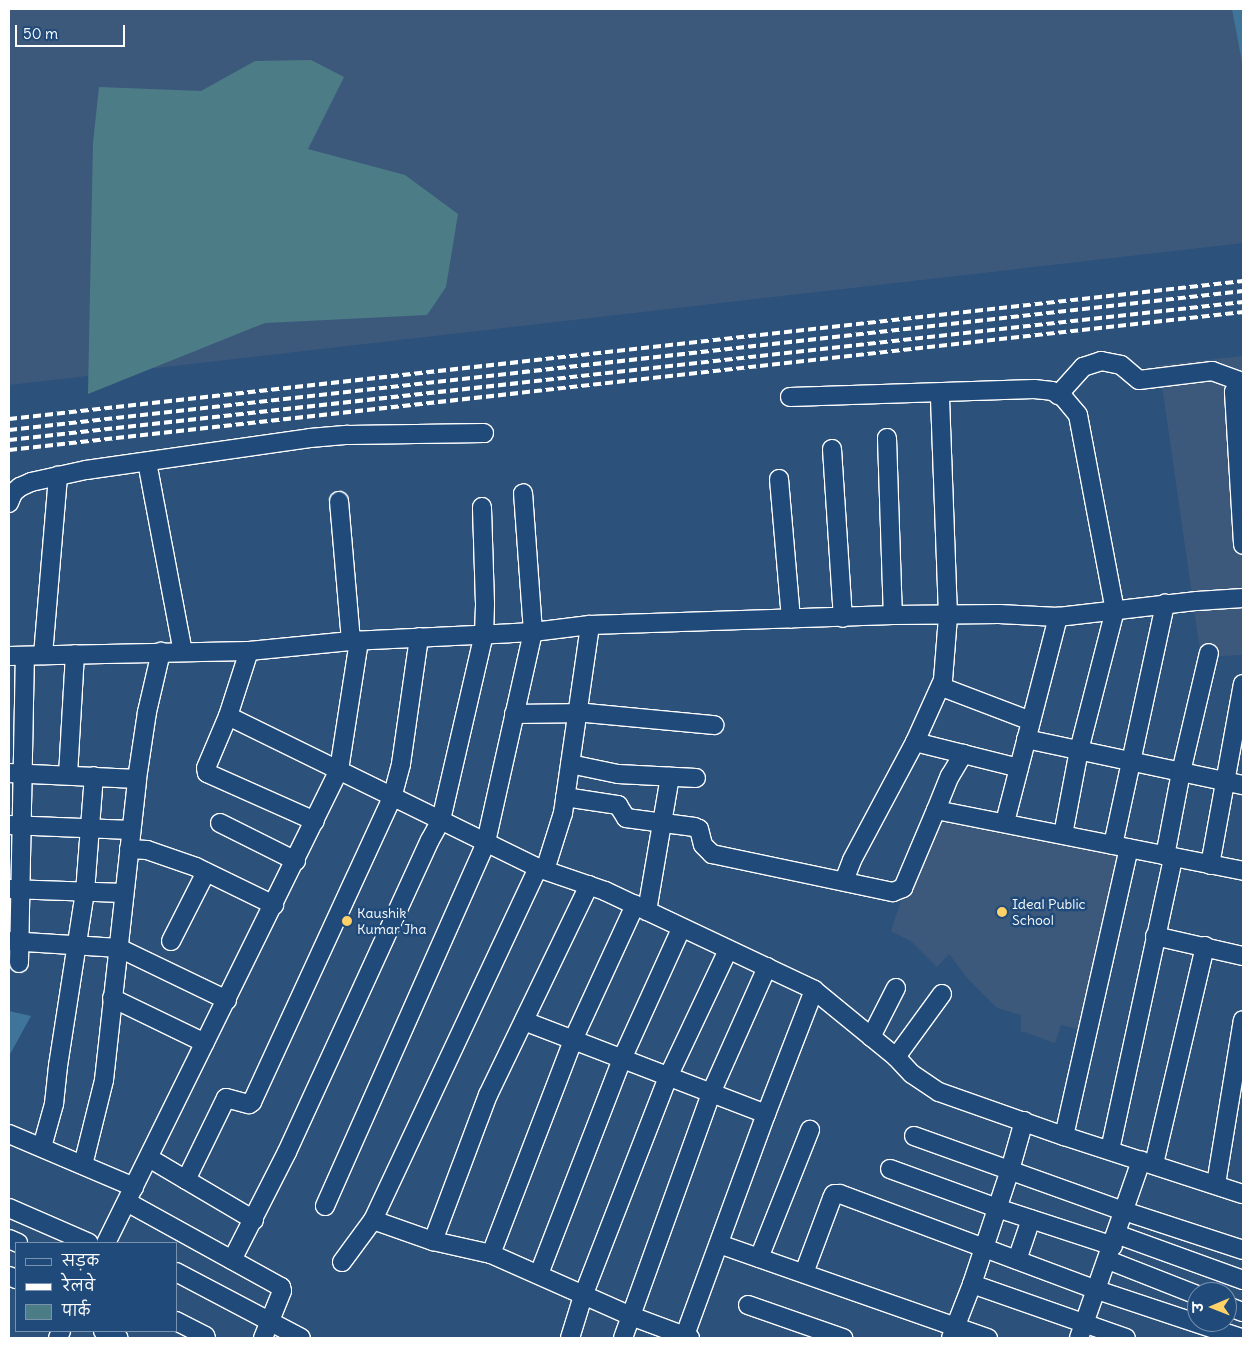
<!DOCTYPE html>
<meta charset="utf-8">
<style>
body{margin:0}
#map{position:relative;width:1252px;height:1347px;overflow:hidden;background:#2c517b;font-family:Delius,"Playpen Sans Deva",sans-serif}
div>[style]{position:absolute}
.built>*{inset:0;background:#3c597c}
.green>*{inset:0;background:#4c7d87}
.water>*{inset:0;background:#3f759b}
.roads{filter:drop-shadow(1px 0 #fff) drop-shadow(-1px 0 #fff) drop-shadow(0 1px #fff) drop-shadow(0 -1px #fff)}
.minor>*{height:18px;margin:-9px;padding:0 9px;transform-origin:9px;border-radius:9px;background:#1f4a7a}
.rail>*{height:4px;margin-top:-2px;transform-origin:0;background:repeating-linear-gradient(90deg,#fff 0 8px,transparent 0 12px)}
.dots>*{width:14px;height:14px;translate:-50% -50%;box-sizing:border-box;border:2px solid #1f4a7a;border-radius:50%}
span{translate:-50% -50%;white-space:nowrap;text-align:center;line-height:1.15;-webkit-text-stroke:5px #1f4a7a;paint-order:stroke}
.poi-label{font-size:14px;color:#fff}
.left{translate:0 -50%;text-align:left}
.frame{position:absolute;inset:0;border:10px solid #fff;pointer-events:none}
.legend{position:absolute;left:15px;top:1242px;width:162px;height:90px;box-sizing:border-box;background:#1f4a7a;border:1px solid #7992af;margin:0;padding:6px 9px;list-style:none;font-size:15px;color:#fff}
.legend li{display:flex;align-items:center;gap:10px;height:25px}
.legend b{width:25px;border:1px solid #7992af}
.north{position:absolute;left:1187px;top:1282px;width:50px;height:50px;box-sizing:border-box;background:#1f4a7a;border:1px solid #7992af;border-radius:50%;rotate:269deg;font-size:14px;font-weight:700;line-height:20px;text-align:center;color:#fff}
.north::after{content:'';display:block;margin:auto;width:18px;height:22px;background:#ffd166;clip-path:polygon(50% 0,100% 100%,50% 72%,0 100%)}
.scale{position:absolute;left:15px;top:25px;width:110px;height:22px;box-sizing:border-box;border:2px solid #fff;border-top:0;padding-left:6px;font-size:15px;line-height:18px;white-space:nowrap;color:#fff;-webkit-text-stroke:4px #1f4a7a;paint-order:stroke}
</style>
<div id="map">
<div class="built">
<i style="clip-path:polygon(9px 9px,1243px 9px,1243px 243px,9px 385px)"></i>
<i style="clip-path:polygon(1243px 356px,1243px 655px,1201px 657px,1159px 365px)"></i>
<i style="clip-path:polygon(944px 816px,1118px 853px,1082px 1030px,1061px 1025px,1055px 1043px,1021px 1031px,1021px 1015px,997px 1008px,968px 979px,949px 954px,937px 967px,911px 941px,891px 931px,904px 892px,931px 824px)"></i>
</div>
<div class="green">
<i style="clip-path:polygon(311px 60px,344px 77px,308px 149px,405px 175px,458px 214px,446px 287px,427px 315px,265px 323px,88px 394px,93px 143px,99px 87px,201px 91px,255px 61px)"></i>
</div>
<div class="water">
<i style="clip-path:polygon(1232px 9px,1243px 9px,1243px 67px)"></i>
<i style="clip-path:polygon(9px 1011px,31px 1016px,9px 1056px)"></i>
</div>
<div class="roads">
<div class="minor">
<i style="left:1243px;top:383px;width:6px;rotate:162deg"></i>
<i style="left:1237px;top:385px;width:8px;rotate:113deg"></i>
<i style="left:1234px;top:392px;width:153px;rotate:86.6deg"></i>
<i style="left:1058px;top:395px;width:38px;rotate:-48deg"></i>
<i style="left:1083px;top:367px;width:19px;rotate:-18deg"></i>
<i style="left:1101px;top:361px;width:20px;rotate:11deg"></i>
<i style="left:1121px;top:365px;width:23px;rotate:40deg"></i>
<i style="left:1139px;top:380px;width:74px;rotate:-7deg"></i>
<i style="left:1212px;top:371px;width:33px;rotate:20deg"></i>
<i style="left:790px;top:397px;width:244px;rotate:-1.9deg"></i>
<i style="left:1034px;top:389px;width:18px;rotate:6deg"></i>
<i style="left:1052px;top:391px;width:13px;rotate:29deg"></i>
<i style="left:1063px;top:397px;width:23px;rotate:50deg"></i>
<i style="left:1078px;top:415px;width:198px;rotate:79.3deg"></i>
<i style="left:1115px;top:610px;width:145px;rotate:104.4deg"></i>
<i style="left:1079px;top:750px;width:86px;rotate:100.7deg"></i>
<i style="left:887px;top:438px;width:177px;rotate:88.1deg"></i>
<i style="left:832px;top:449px;width:169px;rotate:86.3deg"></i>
<i style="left:147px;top:462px;width:193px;rotate:79.3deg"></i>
<i style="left:779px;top:479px;width:140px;rotate:85.1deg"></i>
<i style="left:339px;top:501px;width:141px;rotate:85.1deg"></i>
<i style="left:9px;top:503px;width:11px;rotate:-68deg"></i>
<i style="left:13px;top:493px;width:9px;rotate:-41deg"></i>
<i style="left:20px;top:487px;width:12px;rotate:-24deg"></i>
<i style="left:31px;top:482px;width:56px;rotate:-12.3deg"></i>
<i style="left:86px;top:470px;width:226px;rotate:-8.1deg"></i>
<i style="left:310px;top:438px;width:38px;rotate:-5deg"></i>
<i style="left:348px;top:435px;width:136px;rotate:-0.8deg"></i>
<i style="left:249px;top:651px;width:68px;rotate:107.9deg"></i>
<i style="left:228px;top:716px;width:56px;rotate:112.9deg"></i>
<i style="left:206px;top:768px;width:5px;rotate:79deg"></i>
<i style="left:207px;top:773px;width:118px;rotate:24deg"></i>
<i style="left:43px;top:655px;width:180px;rotate:-85.2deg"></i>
<i style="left:9px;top:656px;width:240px;rotate:-1.2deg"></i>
<i style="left:249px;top:651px;width:102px;rotate:-5.6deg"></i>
<i style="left:351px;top:641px;width:182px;rotate:-2.8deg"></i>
<i style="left:533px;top:632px;width:57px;rotate:-7deg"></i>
<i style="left:590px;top:625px;width:303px;rotate:-1.9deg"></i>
<i style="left:893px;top:615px;width:106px;rotate:-0.5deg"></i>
<i style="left:999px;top:614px;width:59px;rotate:2.9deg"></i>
<i style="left:942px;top:687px;width:95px;rotate:20.9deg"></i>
<i style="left:514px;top:714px;width:72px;rotate:-0.8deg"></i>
<i style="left:586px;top:713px;width:129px;rotate:5.4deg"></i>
<i style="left:228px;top:716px;width:345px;rotate:26.1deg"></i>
<i style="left:538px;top:868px;width:71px;rotate:18.9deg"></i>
<i style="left:605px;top:891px;width:231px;rotate:25.3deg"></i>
<i style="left:814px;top:990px;width:106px;rotate:39.3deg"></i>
<i style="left:896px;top:1057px;width:23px;rotate:47deg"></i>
<i style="left:912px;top:1074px;width:32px;rotate:34deg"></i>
<i style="left:939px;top:1092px;width:133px;rotate:19.4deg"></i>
<i style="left:1064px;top:1136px;width:188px;rotate:18deg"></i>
<i style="left:1026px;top:739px;width:222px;rotate:12deg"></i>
<i style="left:915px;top:742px;width:107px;rotate:14deg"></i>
<i style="left:570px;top:764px;width:49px;rotate:11.8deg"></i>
<i style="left:618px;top:774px;width:78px;rotate:2.9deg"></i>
<i style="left:9px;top:773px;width:128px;rotate:2.7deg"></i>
<i style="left:68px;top:775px;width:121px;rotate:-86.7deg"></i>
<i style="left:565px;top:797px;width:54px;rotate:8.6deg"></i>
<i style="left:618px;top:805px;width:15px;rotate:58deg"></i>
<i style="left:626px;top:818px;width:69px;rotate:7.5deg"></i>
<i style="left:694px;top:827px;width:5px;rotate:22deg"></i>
<i style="left:699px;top:829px;width:16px;rotate:76deg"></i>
<i style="left:703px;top:845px;width:13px;rotate:45deg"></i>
<i style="left:712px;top:854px;width:185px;rotate:11.9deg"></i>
<i style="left:893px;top:892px;width:11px;rotate:-22deg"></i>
<i style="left:903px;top:888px;width:85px;rotate:-67.1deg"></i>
<i style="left:936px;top:810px;width:313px;rotate:11.2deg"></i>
<i style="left:936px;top:810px;width:37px;rotate:-68deg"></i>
<i style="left:950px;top:776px;width:26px;rotate:-59deg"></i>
<i style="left:1005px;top:822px;width:212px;rotate:-75.5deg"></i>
<i style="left:1058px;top:617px;width:140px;rotate:-6.6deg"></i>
<i style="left:1197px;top:601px;width:46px;rotate:-3.7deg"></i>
<i style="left:220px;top:823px;width:85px;rotate:26.6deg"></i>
<i style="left:9px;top:825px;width:122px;rotate:2.3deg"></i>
<i style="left:1113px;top:845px;width:247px;rotate:-77.8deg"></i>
<i style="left:129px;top:849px;width:18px;rotate:3deg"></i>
<i style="left:147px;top:850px;width:52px;rotate:19.1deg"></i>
<i style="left:196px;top:867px;width:87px;rotate:26deg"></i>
<i style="left:1165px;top:856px;width:86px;rotate:-79.2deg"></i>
<i style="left:1181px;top:772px;width:122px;rotate:-76.8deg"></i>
<i style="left:1210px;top:865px;width:184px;rotate:-79.7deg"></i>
<i style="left:545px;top:870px;width:60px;rotate:-72.5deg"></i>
<i style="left:563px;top:813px;width:190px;rotate:-81.8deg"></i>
<i style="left:844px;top:881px;width:22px;rotate:-69deg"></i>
<i style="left:852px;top:860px;width:134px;rotate:-61.9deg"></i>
<i style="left:915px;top:742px;width:68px;rotate:-65.7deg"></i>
<i style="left:943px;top:680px;width:64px;rotate:-85.5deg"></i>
<i style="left:948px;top:616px;width:223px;rotate:-92.1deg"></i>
<i style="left:9px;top:889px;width:115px;rotate:2deg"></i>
<i style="left:647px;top:911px;width:136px;rotate:-80.3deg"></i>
<i style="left:1155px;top:936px;width:90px;rotate:12.8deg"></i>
<i style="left:9px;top:941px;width:110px;rotate:3.6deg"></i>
<i style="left:119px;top:948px;width:120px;rotate:25.7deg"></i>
<i style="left:171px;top:941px;width:77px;rotate:-63.1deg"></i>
<i style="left:19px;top:963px;width:307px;rotate:-88.9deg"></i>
<i style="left:112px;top:998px;width:103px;rotate:25.8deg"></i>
<i style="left:524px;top:1021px;width:259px;rotate:21deg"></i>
<i style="left:871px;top:1037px;width:55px;rotate:-63deg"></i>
<i style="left:896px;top:1057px;width:78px;rotate:-53.9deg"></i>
<i style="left:9px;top:1134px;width:136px;rotate:23deg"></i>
<i style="left:914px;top:1136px;width:223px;rotate:19.7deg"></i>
<i style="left:1124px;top:1211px;width:125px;rotate:18.1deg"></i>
<i style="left:1064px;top:1136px;width:295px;rotate:-77.3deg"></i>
<i style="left:42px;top:1147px;width:45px;rotate:-74.4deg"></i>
<i style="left:54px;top:1104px;width:38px;rotate:-84deg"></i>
<i style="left:58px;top:1066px;width:176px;rotate:-81.2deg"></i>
<i style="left:85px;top:892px;width:116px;rotate:-85.6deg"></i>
<i style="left:1110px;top:1150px;width:299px;rotate:-77.8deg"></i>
<i style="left:149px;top:1158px;width:122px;rotate:30.6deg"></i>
<i style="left:1154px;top:1164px;width:224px;rotate:-76.8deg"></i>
<i style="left:83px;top:1165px;width:88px;rotate:-76.1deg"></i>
<i style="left:104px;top:1080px;width:303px;rotate:-83.7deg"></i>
<i style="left:137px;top:779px;width:68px;rotate:-81.5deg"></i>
<i style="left:147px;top:712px;width:62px;rotate:-76.9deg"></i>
<i style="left:890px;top:1169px;width:114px;rotate:20deg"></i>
<i style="left:997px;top:1208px;width:122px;rotate:18.1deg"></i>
<i style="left:186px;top:1180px;width:91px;rotate:-64deg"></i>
<i style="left:226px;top:1098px;width:24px;rotate:15deg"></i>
<i style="left:249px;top:1104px;width:4px;rotate:-34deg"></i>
<i style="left:252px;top:1102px;width:335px;rotate:-65.3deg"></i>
<i style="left:392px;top:798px;width:35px;rotate:-75deg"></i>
<i style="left:401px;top:764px;width:128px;rotate:-81.9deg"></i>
<i style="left:1216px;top:1184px;width:166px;rotate:-80.7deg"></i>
<i style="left:127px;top:1202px;width:176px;rotate:28.9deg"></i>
<i style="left:281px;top:1287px;width:4px;rotate:76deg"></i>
<i style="left:282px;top:1291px;width:51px;rotate:112deg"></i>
<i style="left:325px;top:1206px;width:398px;rotate:-66.1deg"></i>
<i style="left:486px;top:842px;width:215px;rotate:-77.4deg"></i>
<i style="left:533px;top:632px;width:139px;rotate:-94.1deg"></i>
<i style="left:9px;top:1208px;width:87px;rotate:23.6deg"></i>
<i style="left:373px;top:1220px;width:64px;rotate:19.3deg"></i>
<i style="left:433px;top:1241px;width:59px;rotate:12.6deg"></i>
<i style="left:491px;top:1254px;width:153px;rotate:23.9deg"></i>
<i style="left:631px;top:1316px;width:63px;rotate:20.4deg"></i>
<i style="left:1116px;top:1234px;width:135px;rotate:19.9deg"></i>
<i style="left:9px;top:1239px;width:10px;rotate:24deg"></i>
<i style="left:433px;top:1241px;width:156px;rotate:-69.4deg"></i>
<i style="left:488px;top:1095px;width:233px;rotate:-64.3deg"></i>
<i style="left:106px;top:1243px;width:527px;rotate:-63.78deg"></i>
<i style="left:339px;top:770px;width:131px;rotate:-81.2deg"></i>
<i style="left:719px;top:1244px;width:285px;rotate:19.3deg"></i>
<i style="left:491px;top:1254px;width:229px;rotate:-69deg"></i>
<i style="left:573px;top:1040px;width:149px;rotate:-65.3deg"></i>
<i style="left:759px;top:1258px;width:138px;rotate:-68.3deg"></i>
<i style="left:232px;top:1260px;width:121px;rotate:-63deg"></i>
<i style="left:287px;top:1152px;width:343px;rotate:-65.4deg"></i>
<i style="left:430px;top:840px;width:23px;rotate:-61deg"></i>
<i style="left:441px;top:820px;width:191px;rotate:-77deg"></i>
<i style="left:484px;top:634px;width:30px;rotate:-88deg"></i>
<i style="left:485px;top:604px;width:97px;rotate:-91.8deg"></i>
<i style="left:1017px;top:1260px;width:43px;rotate:-71.1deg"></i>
<i style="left:1108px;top:1260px;width:96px;rotate:21.5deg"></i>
<i style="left:342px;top:1262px;width:52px;rotate:-53.6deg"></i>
<i style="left:373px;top:1220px;width:389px;rotate:-64.9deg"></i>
<i style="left:176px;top:1272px;width:141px;rotate:27.8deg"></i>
<i style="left:804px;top:1273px;width:80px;rotate:-69.5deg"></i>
<i style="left:832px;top:1198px;width:4px;rotate:-63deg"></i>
<i style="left:834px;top:1194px;width:6px"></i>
<i style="left:840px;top:1194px;width:274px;rotate:20.5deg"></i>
<i style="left:1097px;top:1290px;width:152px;rotate:18.4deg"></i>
<i style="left:539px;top:1274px;width:230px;rotate:-68.9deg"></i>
<i style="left:622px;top:1059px;width:143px;rotate:-65.6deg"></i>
<i style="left:9px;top:1276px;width:8px;rotate:23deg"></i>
<i style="left:972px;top:1284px;width:163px;rotate:19.3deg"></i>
<i style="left:748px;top:1305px;width:101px;rotate:19.2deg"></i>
<i style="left:1227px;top:1306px;width:17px;rotate:21deg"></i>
<i style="left:176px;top:1321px;width:33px;rotate:27deg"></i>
<i style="left:205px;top:1336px;width:2px;rotate:63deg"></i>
<i style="left:103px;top:1331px;width:17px;rotate:24deg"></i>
<i style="left:58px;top:1338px;width:8px;rotate:-67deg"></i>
<i style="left:570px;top:1338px;width:44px;rotate:-72.8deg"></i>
<i style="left:583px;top:1296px;width:235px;rotate:-68.8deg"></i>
<i style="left:668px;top:1077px;width:140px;rotate:-64.7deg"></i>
<i style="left:623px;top:1338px;width:260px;rotate:-70.2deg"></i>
<i style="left:711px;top:1093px;width:138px;rotate:-66deg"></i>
<i style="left:684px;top:1338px;width:239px;rotate:-69.9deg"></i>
<i style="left:766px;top:1114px;width:133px;rotate:-68.8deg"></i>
<i style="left:951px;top:1338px;width:58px;rotate:-68.7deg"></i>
<i style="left:972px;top:1284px;width:120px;rotate:-71.6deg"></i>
<i style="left:1010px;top:1170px;width:51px;rotate:-74.1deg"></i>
<i style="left:1079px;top:1338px;width:188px;rotate:-70.7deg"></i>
</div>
</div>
<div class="rail">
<i style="left:9px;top:419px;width:1242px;rotate:-6.38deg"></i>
<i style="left:9px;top:430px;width:1242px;rotate:-6.43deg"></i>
<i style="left:9px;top:440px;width:1242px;rotate:-6.38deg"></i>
<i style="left:9px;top:450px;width:1242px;rotate:-6.38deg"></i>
</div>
<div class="dots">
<i style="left:1002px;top:912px;background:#ffd166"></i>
<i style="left:347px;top:921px;background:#ffd166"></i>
</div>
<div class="poi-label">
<span class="left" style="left:1012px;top:912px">Ideal Public<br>School</span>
<span class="left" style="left:357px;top:921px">Kaushik<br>Kumar Jha</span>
</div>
<div class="frame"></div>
<ul class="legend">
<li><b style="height:6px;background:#1f4a7a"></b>सड़क</li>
<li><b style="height:6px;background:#fff"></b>रेलवे</li>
<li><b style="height:14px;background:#4c7d87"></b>पार्क</li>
</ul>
<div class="north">उ</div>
<div class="scale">50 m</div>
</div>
